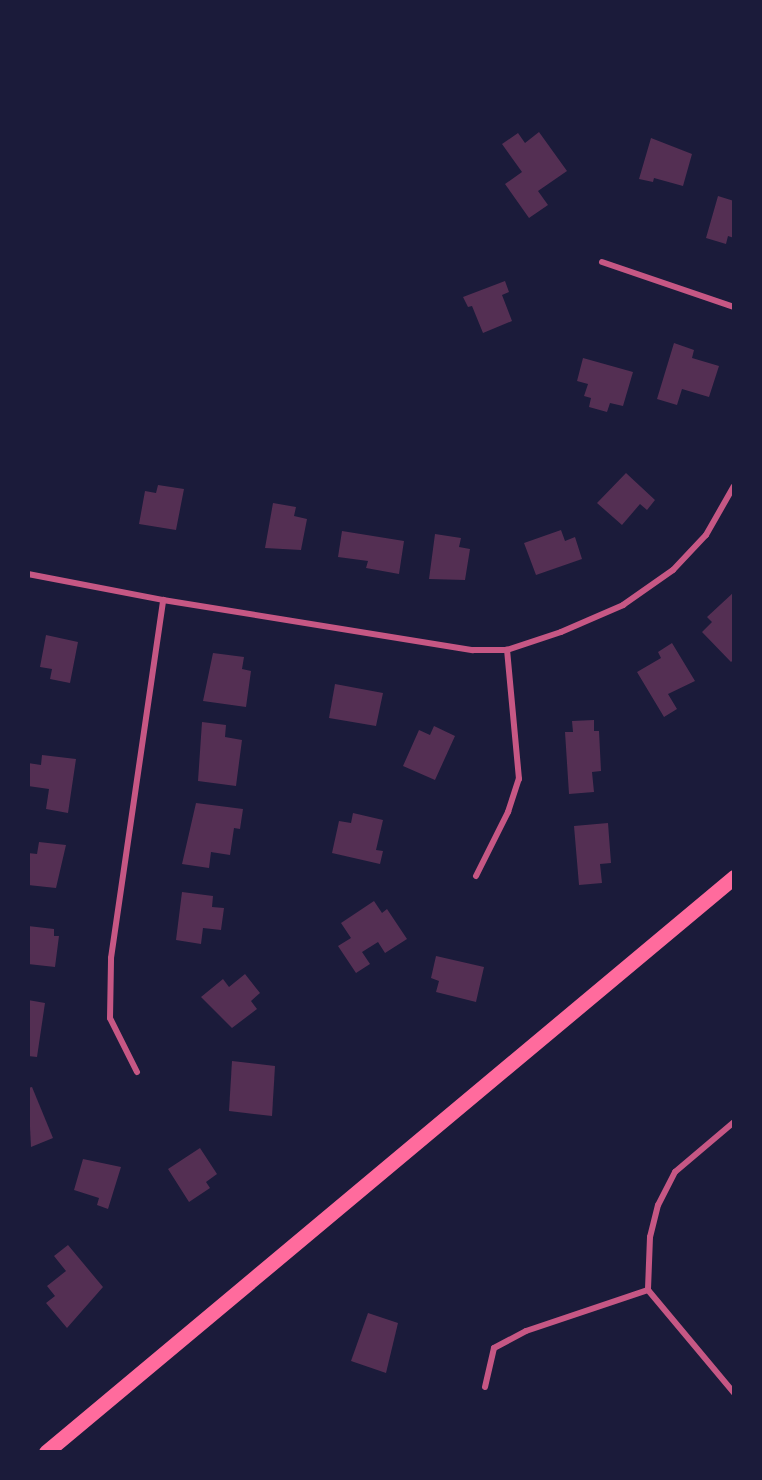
<!DOCTYPE html>
<style>
body{margin:0}
#map{position:relative;width:762px;height:1480px;overflow:hidden;background:#1b1b3a;font-family:"Work Sans",sans-serif}
div>[style]{position:absolute}
.building>*{inset:0;background:#542f53}
.minor>*{height:6px;margin:-3px;padding:0 3px;transform-origin:3px;border-radius:3px;background:#c65784}
.primary>*{height:15px;margin:-7.5px;padding:0 7.5px;transform-origin:7.5px;border-radius:7.5px;background:#ff6b9d}
span{translate:-50% -50%;white-space:nowrap;text-align:center;line-height:1.15;-webkit-text-stroke:4.5px #1b1b3a;paint-order:stroke}
.frame{position:absolute;inset:0;border:30px solid #1b1b3a;pointer-events:none}
</style>
<div id="map">
<div class="building">
<i style="clip-path:polygon(539px 132px,567px 171px,538px 191px,548px 205px,529px 218px,505px 184px,522px 172px,502px 144px,518px 133px,525px 143px)"></i>
<i style="clip-path:polygon(651px 138px,692px 154px,683px 186px,654px 178px,653px 182px,639px 179px)"></i>
<i style="clip-path:polygon(718px 196px,734px 201px,734px 238px,728px 236px,726px 244px,706px 238px)"></i>
<i style="clip-path:polygon(505px 281px,509px 292px,502px 295px,512px 321px,483px 333px,472px 306px,468px 307px,463px 297px)"></i>
<i style="clip-path:polygon(674px 343px,694px 350px,692px 358px,719px 366px,709px 397px,682px 389px,677px 405px,657px 399px)"></i>
<i style="clip-path:polygon(583px 358px,633px 372px,623px 406px,610px 403px,607px 412px,589px 407px,591px 398px,584px 396px,588px 384px,577px 381px)"></i>
<i style="clip-path:polygon(626px 473px,655px 500px,647px 510px,640px 504px,622px 525px,597px 503px)"></i>
<i style="clip-path:polygon(158px 485px,184px 489px,176px 530px,139px 524px,145px 491px,156px 493px)"></i>
<i style="clip-path:polygon(273px 503px,296px 507px,294px 516px,307px 519px,301px 550px,265px 548px)"></i>
<i style="clip-path:polygon(561px 530px,565px 541px,575px 537px,582px 559px,536px 575px,524px 543px)"></i>
<i style="clip-path:polygon(342px 531px,404px 541px,399px 574px,366px 568px,368px 561px,338px 557px)"></i>
<i style="clip-path:polygon(435px 534px,461px 538px,459px 547px,470px 549px,465px 580px,429px 579px)"></i>
<i style="clip-path:polygon(734px 592px,734px 659px,731px 662px,702px 632px,712px 622px,707px 617px)"></i>
<i style="clip-path:polygon(46px 635px,78px 642px,70px 683px,50px 679px,52px 669px,40px 667px)"></i>
<i style="clip-path:polygon(672px 643px,695px 681px,668px 694px,677px 709px,664px 717px,637px 672px,661px 658px,658px 652px)"></i>
<i style="clip-path:polygon(213px 653px,244px 657px,242px 669px,251px 671px,246px 707px,203px 701px)"></i>
<i style="clip-path:polygon(335px 684px,383px 693px,376px 726px,329px 718px)"></i>
<i style="clip-path:polygon(594px 720px,594px 731px,599px 731px,601px 771px,592px 772px,594px 792px,569px 794px,565px 732px,573px 732px,572px 721px)"></i>
<i style="clip-path:polygon(202px 722px,226px 725px,225px 737px,242px 740px,236px 786px,198px 781px)"></i>
<i style="clip-path:polygon(434px 726px,455px 736px,435px 780px,403px 766px,419px 730px,430px 735px)"></i>
<i style="clip-path:polygon(42px 755px,76px 759px,68px 813px,46px 809px,49px 789px,28px 786px,28px 763px,41px 765px)"></i>
<i style="clip-path:polygon(196px 803px,243px 809px,240px 829px,234px 828px,230px 855px,211px 852px,209px 868px,182px 864px)"></i>
<i style="clip-path:polygon(353px 813px,383px 820px,376px 850px,383px 851px,380px 864px,332px 853px,339px 821px,351px 823px)"></i>
<i style="clip-path:polygon(608px 823px,611px 863px,600px 864px,602px 883px,579px 885px,574px 826px)"></i>
<i style="clip-path:polygon(39px 842px,66px 845px,56px 888px,28px 885px,28px 853px,37px 854px)"></i>
<i style="clip-path:polygon(182px 892px,213px 896px,212px 907px,224px 908px,221px 930px,203px 928px,201px 944px,176px 940px)"></i>
<i style="clip-path:polygon(374px 901px,382px 913px,387px 909px,407px 939px,385px 953px,378px 942px,362px 952px,370px 964px,356px 973px,338px 946px,351px 938px,341px 923px)"></i>
<i style="clip-path:polygon(28px 926px,54px 929px,54px 936px,59px 936px,55px 967px,28px 964px)"></i>
<i style="clip-path:polygon(436px 956px,484px 967px,476px 1002px,436px 992px,439px 981px,431px 978px)"></i>
<i style="clip-path:polygon(245px 974px,260px 993px,251px 1001px,257px 1009px,232px 1028px,201px 997px,223px 979px,229px 987px)"></i>
<i style="clip-path:polygon(28px 1000px,45px 1003px,37px 1057px,28px 1056px)"></i>
<i style="clip-path:polygon(232px 1061px,275px 1066px,272px 1116px,229px 1111px)"></i>
<i style="clip-path:polygon(32px 1087px,53px 1138px,31px 1147px,28px 1088px)"></i>
<i style="clip-path:polygon(200px 1148px,217px 1174px,206px 1182px,210px 1188px,189px 1202px,168px 1169px)"></i>
<i style="clip-path:polygon(83px 1159px,121px 1167px,108px 1209px,97px 1205px,99px 1198px,74px 1190px)"></i>
<i style="clip-path:polygon(68px 1245px,103px 1287px,67px 1328px,46px 1303px,55px 1296px,47px 1286px,66px 1271px,54px 1256px)"></i>
<i style="clip-path:polygon(368px 1313px,398px 1323px,386px 1373px,351px 1361px)"></i>
</div>
<div class="minor">
<i style="left:602px;top:262px;width:139px;rotate:18.8deg"></i>
<i style="left:28px;top:574px;width:137px;rotate:10.9deg"></i>
<i style="left:163px;top:600px;width:314px;rotate:9.2deg"></i>
<i style="left:473px;top:650px;width:34px"></i>
<i style="left:507px;top:650px;width:57px;rotate:-18.4deg"></i>
<i style="left:561px;top:632px;width:68px;rotate:-23.5deg"></i>
<i style="left:623px;top:605px;width:61px;rotate:-35deg"></i>
<i style="left:673px;top:570px;width:48px;rotate:-46.7deg"></i>
<i style="left:706px;top:535px;width:56px;rotate:-60.3deg"></i>
<i style="left:476px;top:876px;width:72px;rotate:-63.4deg"></i>
<i style="left:508px;top:812px;width:35px;rotate:-72deg"></i>
<i style="left:519px;top:779px;width:130px;rotate:-95.3deg"></i>
<i style="left:137px;top:1072px;width:60px;rotate:-116.6deg"></i>
<i style="left:110px;top:1018px;width:60px;rotate:-89deg"></i>
<i style="left:111px;top:958px;width:362px;rotate:-81.7deg"></i>
<i style="left:734px;top:1122px;width:77px;rotate:139.7deg"></i>
<i style="left:675px;top:1172px;width:37px;rotate:117deg"></i>
<i style="left:658px;top:1205px;width:33px;rotate:104deg"></i>
<i style="left:650px;top:1237px;width:53px;rotate:92.2deg"></i>
<i style="left:648px;top:1290px;width:134px;rotate:50.1deg"></i>
<i style="left:485px;top:1387px;width:40px;rotate:-77deg"></i>
<i style="left:494px;top:1348px;width:36px;rotate:-28deg"></i>
<i style="left:526px;top:1331px;width:129px;rotate:-18.6deg"></i>
</div>
<div class="primary">
<i style="left:46px;top:1452px;width:897px;rotate:-39.89deg"></i>
</div>
<div class="frame"></div>
</div>
